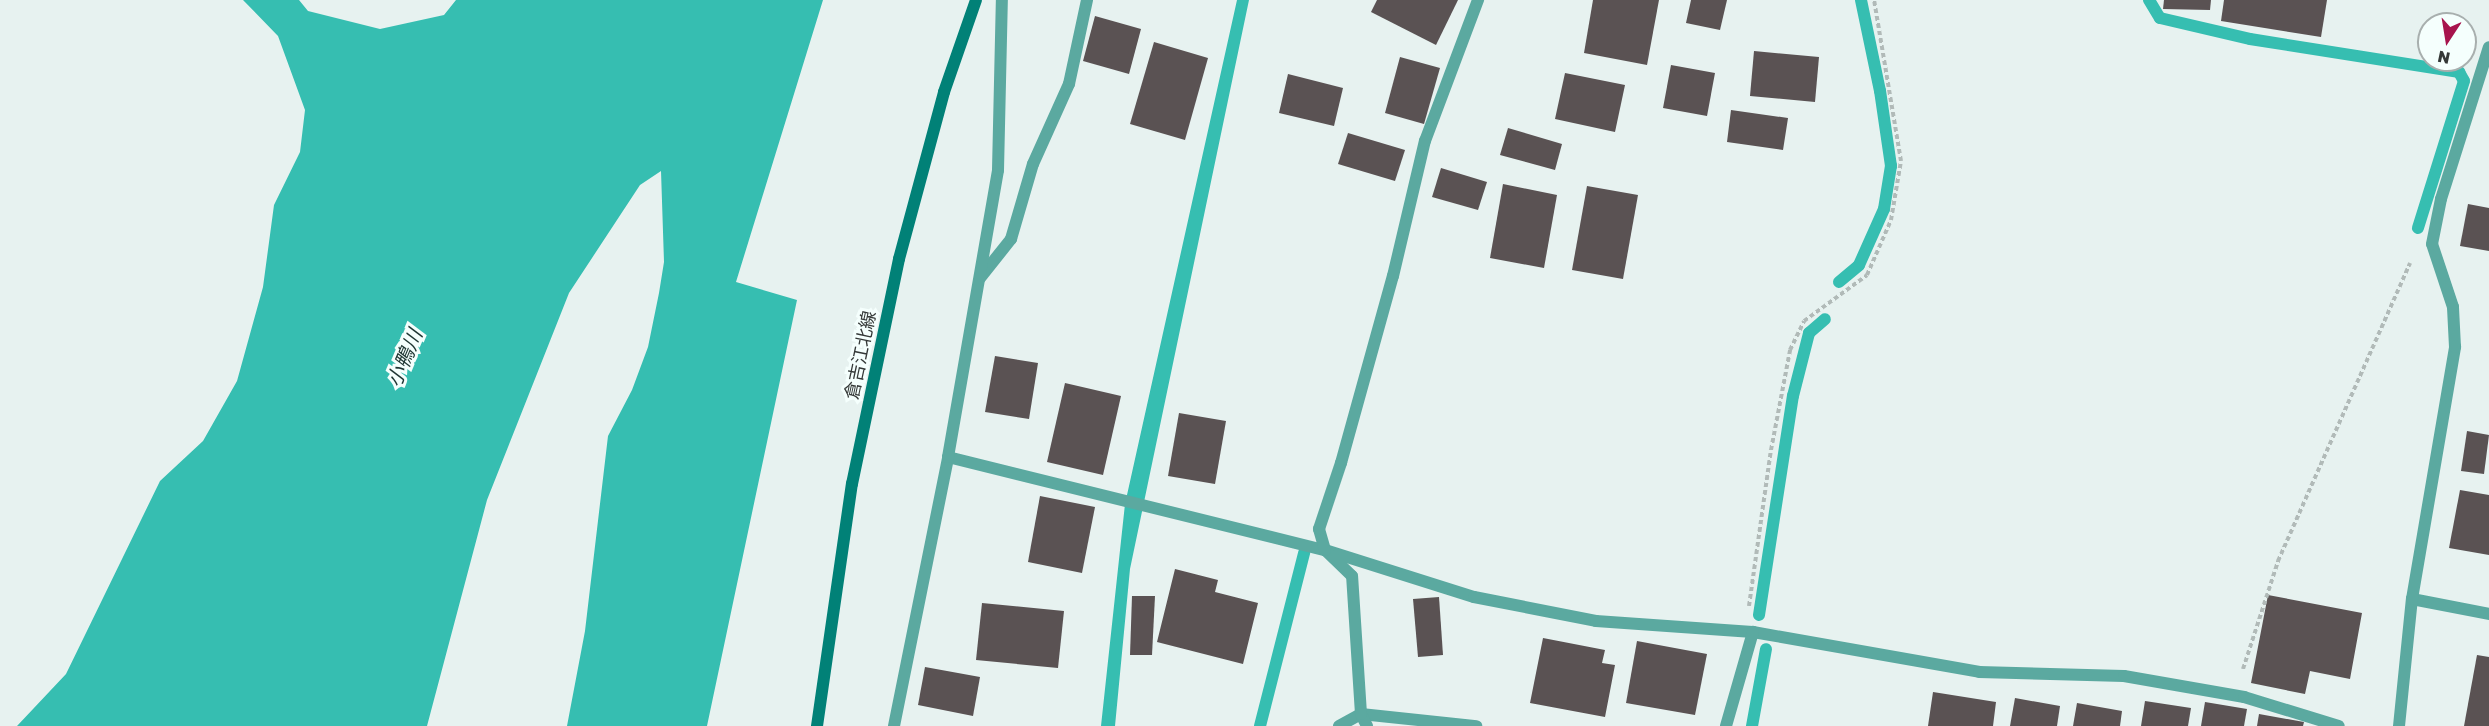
<!DOCTYPE html>
<meta charset="utf-8">
<style>
body{margin:0}
#map{position:relative;width:2489px;height:726px;overflow:hidden;background:#e7f2f0;font-family:"Golos Text","Noto Sans JP",sans-serif}
div>[style]{position:absolute}
.water>*{inset:0;background:#36beb1}
.stream>*{height:12px;margin:-6px;padding:0 6px;transform-origin:6px;border-radius:6px;background:#36beb1}
.building>*{inset:0;background:#5a5253}
.path>*{height:4px;margin-top:-2px;transform-origin:0;background:repeating-linear-gradient(90deg,#b1bab8 0 4.5px,transparent 0 7.5px)}
.service>*{height:12px;margin:-6px;padding:0 6px;transform-origin:6px;border-radius:6px;background:#5ba9a0}
.minor>*{height:12px;margin:-6px;padding:0 6px;transform-origin:6px;border-radius:6px;background:#5ba9a0}
.secondary>*{height:12px;margin:-6px;padding:0 6px;transform-origin:6px;border-radius:6px;background:#018177}
span{translate:-50% -50%;white-space:nowrap;text-align:center;line-height:1.15;-webkit-text-stroke:6px #f5fffd;paint-order:stroke}
.street-label{font-size:18px;color:#343837}
.water-label{font-size:20px;color:#1e3532;font-style:italic}
.north{position:absolute;left:2417px;top:12px;width:60px;height:60px;box-sizing:border-box;background:#f5fffd;border:2px solid #a8afae;border-radius:50%;rotate:192deg;font-size:16px;font-weight:700;line-height:24px;text-align:center;color:#343837}
.north::after{content:'';display:block;margin:auto;width:21px;height:27px;background:#a7144d;clip-path:polygon(50% 0,100% 100%,50% 72%,0 100%)}
</style>
<div id="map">
<div class="water">
<i style="clip-path:polygon(243px 0,299px 0,308px 11px,380px 29px,444px 15px,456px 0,823px 0,736px 282px,797px 300px,707px 726px,567px 726px,585px 631px,608px 436px,632px 390px,648px 347px,659px 293px,664px 262px,661px 171px,640px 185px,569px 293px,487px 500px,427px 726px,17px 726px,66px 674px,160px 481px,203px 441px,237px 381px,263px 287px,274px 205px,300px 152px,305px 110px,278px 36px)"></i>
<i style="clip-path:polygon(1237px 0,1249px 0,1130px 569px,1115px 726px,1101px 726px,1125px 504px)"></i>
</div>
<div class="stream">
<i style="left:2149px;top:0;width:21px;rotate:59deg"></i>
<i style="left:2160px;top:18px;width:92px;rotate:13.1deg"></i>
<i style="left:2250px;top:39px;width:212px;rotate:9deg"></i>
<i style="left:2459px;top:72px;width:10px;rotate:61deg"></i>
<i style="left:2464px;top:81px;width:154px;rotate:107.4deg"></i>
<i style="left:1839px;top:282px;width:26px;rotate:-40deg"></i>
<i style="left:1859px;top:265px;width:61px;rotate:-65.9deg"></i>
<i style="left:1884px;top:209px;width:44px;rotate:-80.8deg"></i>
<i style="left:1891px;top:166px;width:76px;rotate:-98.3deg"></i>
<i style="left:1880px;top:91px;width:93px;rotate:-101.8deg"></i>
<i style="left:1759px;top:615px;width:222px;rotate:-81.2deg"></i>
<i style="left:1793px;top:396px;width:65px;rotate:-75.7deg"></i>
<i style="left:1809px;top:333px;width:21px;rotate:-41deg"></i>
<i style="left:1260px;top:726px;width:179px;rotate:-75.7deg"></i>
<i style="left:1752px;top:726px;width:78px;rotate:-79.7deg"></i>
</div>
<div class="building">
<i style="clip-path:polygon(1377px 0,1458px 0,1436px 45px,1371px 12px)"></i>
<i style="clip-path:polygon(1593px 0,1659px 0,1647px 65px,1584px 53px)"></i>
<i style="clip-path:polygon(1691px 0,1727px 0,1720px 30px,1686px 23px)"></i>
<i style="clip-path:polygon(2164px 0,2211px 0,2210px 10px,2163px 9px)"></i>
<i style="clip-path:polygon(2224px 0,2327px 0,2321px 37px,2221px 21px)"></i>
<i style="clip-path:polygon(1095px 16px,1141px 29px,1129px 74px,1083px 61px)"></i>
<i style="clip-path:polygon(1154px 42px,1208px 58px,1185px 140px,1130px 124px)"></i>
<i style="clip-path:polygon(1754px 51px,1819px 57px,1815px 102px,1750px 96px)"></i>
<i style="clip-path:polygon(1400px 57px,1440px 68px,1424px 124px,1385px 113px)"></i>
<i style="clip-path:polygon(1671px 65px,1715px 73px,1707px 116px,1663px 108px)"></i>
<i style="clip-path:polygon(1565px 73px,1625px 85px,1615px 132px,1555px 119px)"></i>
<i style="clip-path:polygon(1288px 74px,1343px 88px,1334px 126px,1279px 113px)"></i>
<i style="clip-path:polygon(1731px 110px,1788px 118px,1783px 150px,1727px 142px)"></i>
<i style="clip-path:polygon(1508px 128px,1562px 144px,1555px 170px,1500px 155px)"></i>
<i style="clip-path:polygon(1348px 133px,1405px 150px,1395px 181px,1338px 164px)"></i>
<i style="clip-path:polygon(1441px 168px,1487px 182px,1478px 210px,1432px 197px)"></i>
<i style="clip-path:polygon(1503px 184px,1557px 195px,1544px 268px,1490px 258px)"></i>
<i style="clip-path:polygon(1587px 186px,1638px 195px,1623px 279px,1572px 270px)"></i>
<i style="clip-path:polygon(2468px 204px,2489px 208px,2489px 251px,2460px 246px)"></i>
<i style="clip-path:polygon(995px 356px,1038px 363px,1029px 419px,985px 412px)"></i>
<i style="clip-path:polygon(1065px 383px,1121px 396px,1103px 475px,1047px 462px)"></i>
<i style="clip-path:polygon(1179px 413px,1226px 421px,1215px 484px,1168px 476px)"></i>
<i style="clip-path:polygon(2467px 431px,2489px 435px,2484px 474px,2461px 471px)"></i>
<i style="clip-path:polygon(2460px 490px,2489px 495px,2489px 555px,2449px 548px)"></i>
<i style="clip-path:polygon(1040px 496px,1095px 507px,1082px 573px,1028px 562px)"></i>
<i style="clip-path:polygon(1175px 569px,1218px 580px,1215px 592px,1258px 603px,1243px 664px,1157px 642px)"></i>
<i style="clip-path:polygon(2268px 595px,2362px 613px,2350px 679px,2310px 671px,2305px 694px,2251px 683px)"></i>
<i style="clip-path:polygon(1132px 596px,1155px 596px,1152px 655px,1130px 655px)"></i>
<i style="clip-path:polygon(1439px 597px,1443px 655px,1418px 657px,1413px 599px)"></i>
<i style="clip-path:polygon(982px 603px,1064px 611px,1058px 668px,976px 660px)"></i>
<i style="clip-path:polygon(1543px 638px,1605px 650px,1602px 663px,1615px 665px,1605px 717px,1530px 703px)"></i>
<i style="clip-path:polygon(1637px 641px,1707px 654px,1695px 715px,1626px 703px)"></i>
<i style="clip-path:polygon(2477px 655px,2489px 657px,2489px 726px,2464px 726px)"></i>
<i style="clip-path:polygon(925px 667px,980px 677px,973px 716px,918px 705px)"></i>
<i style="clip-path:polygon(1933px 692px,1996px 702px,1993px 726px,1928px 726px)"></i>
<i style="clip-path:polygon(2015px 698px,2060px 706px,2057px 726px,2010px 726px)"></i>
<i style="clip-path:polygon(2145px 701px,2191px 708px,2188px 726px,2141px 726px)"></i>
<i style="clip-path:polygon(2205px 702px,2247px 709px,2244px 726px,2201px 726px)"></i>
<i style="clip-path:polygon(2077px 703px,2122px 711px,2120px 726px,2073px 726px)"></i>
<i style="clip-path:polygon(2259px 714px,2304px 722px,2303px 726px,2257px 726px)"></i>
</div>
<div class="path">
<i style="left:1749px;top:606px;width:158px;rotate:-82deg"></i>
<i style="left:1771px;top:450px;width:102px;rotate:-79.2deg"></i>
<i style="left:1790px;top:350px;width:32px;rotate:-64deg"></i>
<i style="left:1804px;top:321px;width:78px;rotate:-36.1deg"></i>
<i style="left:1867px;top:275px;width:60px;rotate:-66.4deg"></i>
<i style="left:1891px;top:220px;width:60px;rotate:-80.4deg"></i>
<i style="left:1901px;top:161px;width:163px;rotate:-99.5deg"></i>
<i style="left:2243px;top:669px;width:114px;rotate:-72deg"></i>
<i style="left:2278px;top:561px;width:326px;rotate:-66.1deg"></i>
</div>
<div class="service">
<i style="left:948px;top:457px;width:388px;rotate:13.9deg"></i>
<i style="left:1325px;top:550px;width:156px;rotate:17.5deg"></i>
<i style="left:1474px;top:597px;width:124px;rotate:11.1deg"></i>
<i style="left:1596px;top:621px;width:157px;rotate:4deg"></i>
<i style="left:1753px;top:632px;width:230px;rotate:10deg"></i>
<i style="left:1979px;top:672px;width:145px;rotate:1.6deg"></i>
<i style="left:2124px;top:676px;width:122px;rotate:9.9deg"></i>
<i style="left:2244px;top:697px;width:99px;rotate:17deg"></i>
<i style="left:1726px;top:726px;width:98px;rotate:-74deg"></i>
</div>
<div class="minor">
<i style="left:980px;top:278px;width:50px;rotate:-51.5deg"></i>
<i style="left:1011px;top:239px;width:78px;rotate:-73.7deg"></i>
<i style="left:1033px;top:164px;width:88px;rotate:-65.8deg"></i>
<i style="left:1069px;top:84px;width:86px;rotate:-77.9deg"></i>
<i style="left:2412px;top:599px;width:78px;rotate:11deg"></i>
<i style="left:894px;top:726px;width:274px;rotate:-78.6deg"></i>
<i style="left:948px;top:457px;width:291px;rotate:-80.1deg"></i>
<i style="left:998px;top:170px;width:170px;rotate:-88.7deg"></i>
<i style="left:1339px;top:726px;width:25px;rotate:-29deg"></i>
<i style="left:1361px;top:714px;width:116px;rotate:6deg"></i>
<i style="left:1367px;top:726px;width:13px;rotate:-117deg"></i>
<i style="left:1361px;top:714px;width:138px;rotate:-93.7deg"></i>
<i style="left:1352px;top:576px;width:37px;rotate:-136deg"></i>
<i style="left:1325px;top:550px;width:22px;rotate:-106deg"></i>
<i style="left:1319px;top:529px;width:70px;rotate:-71.6deg"></i>
<i style="left:1341px;top:463px;width:194px;rotate:-74.5deg"></i>
<i style="left:1393px;top:276px;width:139px;rotate:-76.7deg"></i>
<i style="left:1425px;top:141px;width:151px;rotate:-69.4deg"></i>
<i style="left:2399px;top:726px;width:128px;rotate:-84.2deg"></i>
<i style="left:2412px;top:599px;width:256px;rotate:-80.3deg"></i>
<i style="left:2455px;top:347px;width:40px;rotate:-92.9deg"></i>
<i style="left:2453px;top:307px;width:66px;rotate:-108.4deg"></i>
<i style="left:2432px;top:244px;width:46px;rotate:-78.7deg"></i>
<i style="left:2441px;top:199px;width:159px;rotate:-72.5deg"></i>
</div>
<div class="secondary">
<i style="left:817px;top:726px;width:245px;rotate:-81.8deg"></i>
<i style="left:852px;top:484px;width:230px;rotate:-78.2deg"></i>
<i style="left:899px;top:259px;width:173px;rotate:-74.9deg"></i>
<i style="left:944px;top:92px;width:97px;rotate:-70.8deg"></i>
</div>
<div class="street-label">
<span style="left:860px;top:355px;rotate:-78deg">倉吉江北線</span>
</div>
<div class="water-label">
<span style="left:404px;top:358px;rotate:-67deg">小鴨川</span>
</div>
<div class="north">N</div>
</div>
